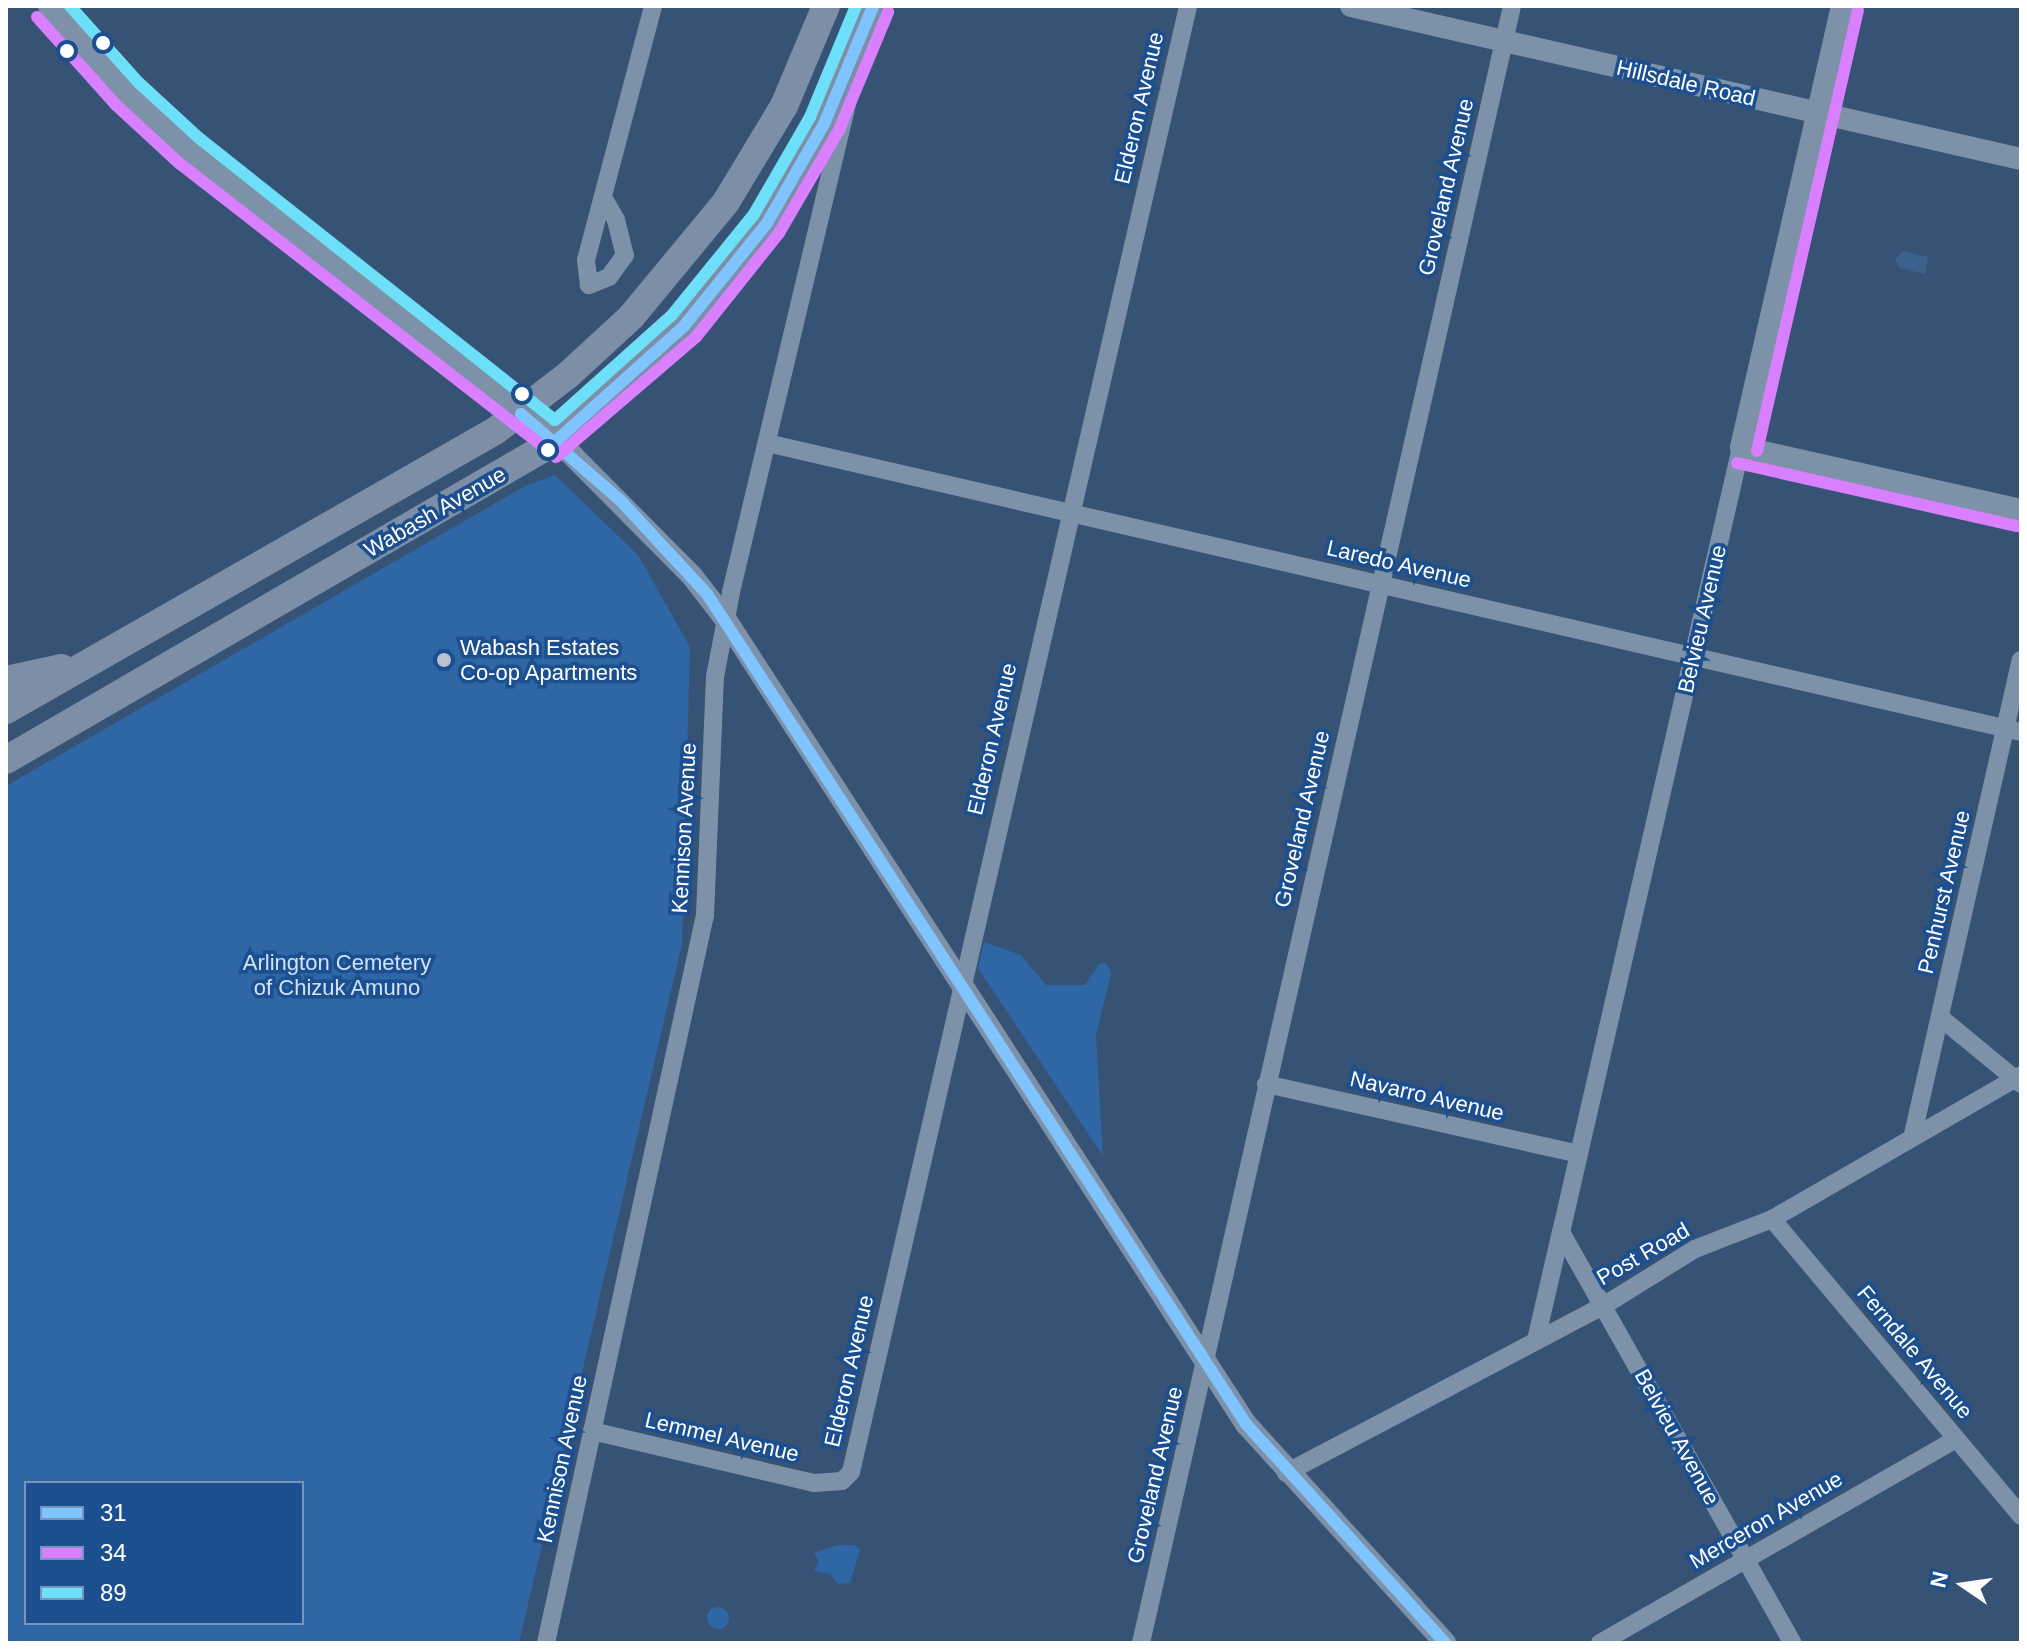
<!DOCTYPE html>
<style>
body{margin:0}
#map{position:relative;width:2027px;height:1649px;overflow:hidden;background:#365274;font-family:Arial,sans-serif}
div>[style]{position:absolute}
.green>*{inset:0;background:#2f66a5}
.round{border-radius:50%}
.water>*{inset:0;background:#3b618d}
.minor>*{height:18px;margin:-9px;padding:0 9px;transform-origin:9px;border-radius:9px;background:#7d92a8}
.tertiary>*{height:22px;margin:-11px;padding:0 11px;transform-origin:11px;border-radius:11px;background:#7d92a8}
.primary>*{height:28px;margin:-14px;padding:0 14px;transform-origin:14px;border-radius:14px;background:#7d8ea7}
.bus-1>*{height:12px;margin:-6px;padding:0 6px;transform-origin:6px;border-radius:6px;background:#80c4ff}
.bus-2>*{height:12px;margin:-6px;padding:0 6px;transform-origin:6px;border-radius:6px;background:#d880ff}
.bus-3>*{height:12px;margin:-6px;padding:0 6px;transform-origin:6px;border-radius:6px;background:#6ddff8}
.dots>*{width:22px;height:22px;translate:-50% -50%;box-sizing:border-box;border:4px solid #1b4f8f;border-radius:50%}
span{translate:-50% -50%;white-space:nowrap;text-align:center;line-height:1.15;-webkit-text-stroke:7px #1b4f8f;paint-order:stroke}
.street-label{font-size:22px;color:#fff}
.poi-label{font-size:22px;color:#fff}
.left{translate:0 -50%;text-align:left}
.park-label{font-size:22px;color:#cfe3fa}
.frame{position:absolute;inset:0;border:8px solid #fff;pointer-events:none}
.legend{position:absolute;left:24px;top:1481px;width:280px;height:144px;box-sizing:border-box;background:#1b4f8f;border:2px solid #7695bc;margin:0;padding:10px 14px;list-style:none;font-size:24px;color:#fff}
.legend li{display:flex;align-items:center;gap:16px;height:40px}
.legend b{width:40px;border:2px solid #7695bc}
.north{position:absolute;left:1923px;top:1545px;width:80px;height:80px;-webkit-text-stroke:6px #1b4f8f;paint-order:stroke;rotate:283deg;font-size:22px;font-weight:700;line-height:32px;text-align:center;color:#fff}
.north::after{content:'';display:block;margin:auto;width:28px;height:36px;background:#fff;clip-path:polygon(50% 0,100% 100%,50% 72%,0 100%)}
</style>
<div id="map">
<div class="green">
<i style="clip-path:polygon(evenodd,555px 475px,638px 555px,690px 647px,682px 944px,519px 1643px,6px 1643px,6px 786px,525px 486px,555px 475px,26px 1483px,302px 1483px,302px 1623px,26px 1623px,26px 1483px)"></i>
<i style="clip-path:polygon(984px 942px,1021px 955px,1046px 985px,1085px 985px,1099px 964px,1106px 963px,1111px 973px,1096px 1036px,1103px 1156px,978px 968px)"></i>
<i style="clip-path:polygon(838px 1545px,855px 1545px,860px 1550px,850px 1583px,838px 1584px,830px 1574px,814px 1571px,819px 1561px,814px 1553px)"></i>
<i class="round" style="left:707px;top:1607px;width:22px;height:22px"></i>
</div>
<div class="water">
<i style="clip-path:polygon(1903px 251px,1928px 257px,1925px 274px,1900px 268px,1895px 260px)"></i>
</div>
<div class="minor">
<i style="left:604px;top:199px;width:24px;rotate:60deg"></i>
<i style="left:616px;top:220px;width:36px;rotate:76deg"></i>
<i style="left:625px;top:255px;width:27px;rotate:126deg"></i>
<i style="left:609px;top:277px;width:22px;rotate:158deg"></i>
<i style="left:589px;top:285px;width:25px;rotate:-97deg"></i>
<i style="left:586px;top:260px;width:263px;rotate:-75.2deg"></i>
<i style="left:767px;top:443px;width:1287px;rotate:12.98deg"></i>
<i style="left:1741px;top:447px;width:805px;rotate:102.91deg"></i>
<i style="left:1561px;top:1232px;width:472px;rotate:60.6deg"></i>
<i style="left:1941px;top:1018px;width:104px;rotate:39.5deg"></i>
<i style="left:1266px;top:1084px;width:320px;rotate:12.6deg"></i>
<i style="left:1913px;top:1134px;width:486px;rotate:-77.2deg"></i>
<i style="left:1772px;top:1219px;width:388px;rotate:50deg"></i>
<i style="left:1536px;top:1340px;width:111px;rotate:-77deg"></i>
<i style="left:592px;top:1431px;width:228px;rotate:13.2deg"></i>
<i style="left:814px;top:1483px;width:28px;rotate:-4deg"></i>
<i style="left:842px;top:1481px;width:13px;rotate:-45deg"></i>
<i style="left:851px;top:1472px;width:1504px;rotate:-77.05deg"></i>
<i style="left:1286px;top:1473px;width:358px;rotate:-27.8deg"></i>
<i style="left:1603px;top:1306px;width:108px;rotate:-31.8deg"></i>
<i style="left:1695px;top:1249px;width:83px;rotate:-21.3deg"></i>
<i style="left:1772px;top:1219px;width:288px;rotate:-30deg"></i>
<i style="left:546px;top:1643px;width:745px;rotate:-77.68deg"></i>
<i style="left:705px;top:915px;width:238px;rotate:-87.6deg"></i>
<i style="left:715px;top:677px;width:86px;rotate:-79.3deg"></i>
<i style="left:731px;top:592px;width:523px;rotate:-76.63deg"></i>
<i style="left:1141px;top:1643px;width:1679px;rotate:-77.23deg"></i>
<i style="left:1600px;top:1643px;width:410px;rotate:-29.8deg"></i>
</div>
<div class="tertiary">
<i style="left:49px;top:6px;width:117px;rotate:48.1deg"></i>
<i style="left:127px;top:93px;width:84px;rotate:42.6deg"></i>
<i style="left:189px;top:150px;width:490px;rotate:38.5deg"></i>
<i style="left:572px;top:455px;width:170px;rotate:45.2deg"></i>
<i style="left:692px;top:576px;width:56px;rotate:52.3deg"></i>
<i style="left:726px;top:620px;width:958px;rotate:57.11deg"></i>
<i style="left:1246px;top:1424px;width:296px;rotate:47.7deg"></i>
<i style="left:1351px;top:6px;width:687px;rotate:12.86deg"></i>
<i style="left:1842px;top:6px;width:452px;rotate:102.9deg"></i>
<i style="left:1741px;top:447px;width:287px;rotate:12.7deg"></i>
</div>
<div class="primary">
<i style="left:6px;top:680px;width:57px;rotate:-12.1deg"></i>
<i style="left:6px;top:710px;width:563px;rotate:-29.71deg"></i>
<i style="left:495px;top:431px;width:92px;rotate:-37.5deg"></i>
<i style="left:568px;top:375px;width:86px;rotate:-42.6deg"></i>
<i style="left:631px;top:317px;width:149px;rotate:-50.4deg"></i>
<i style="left:726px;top:202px;width:112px;rotate:-58.9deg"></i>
<i style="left:784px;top:106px;width:108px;rotate:-67.2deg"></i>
<i style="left:6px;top:760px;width:636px;rotate:-30.11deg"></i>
<i style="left:556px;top:441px;width:61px;rotate:-39.7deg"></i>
<i style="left:603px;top:402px;width:111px;rotate:-43.2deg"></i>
<i style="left:684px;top:326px;width:132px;rotate:-51.1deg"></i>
<i style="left:767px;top:223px;width:114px;rotate:-60.1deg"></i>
<i style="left:824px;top:124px;width:128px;rotate:-67.4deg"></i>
</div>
<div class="bus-1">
<i style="left:521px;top:414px;width:131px;rotate:41deg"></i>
<i style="left:620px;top:500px;width:128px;rotate:47.2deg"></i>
<i style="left:707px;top:594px;width:990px;rotate:57deg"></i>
<i style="left:1246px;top:1424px;width:296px;rotate:47.7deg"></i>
<i style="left:556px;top:441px;width:172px;rotate:-41.9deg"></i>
<i style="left:684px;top:326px;width:132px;rotate:-51.1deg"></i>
<i style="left:767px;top:223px;width:114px;rotate:-60.1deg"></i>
<i style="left:824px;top:124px;width:128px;rotate:-67.4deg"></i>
</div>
<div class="bus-2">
<i style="left:37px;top:17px;width:117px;rotate:48.1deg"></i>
<i style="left:115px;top:104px;width:87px;rotate:42.7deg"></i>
<i style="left:179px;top:163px;width:478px;rotate:37.9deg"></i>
<i style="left:556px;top:457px;width:184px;rotate:-40.6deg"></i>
<i style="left:696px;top:337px;width:133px;rotate:-51.4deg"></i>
<i style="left:779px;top:233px;width:119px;rotate:-59.8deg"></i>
<i style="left:839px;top:130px;width:128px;rotate:-67.4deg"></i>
<i style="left:1757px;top:451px;width:452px;rotate:-77.1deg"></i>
<i style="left:1737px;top:463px;width:287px;rotate:12.7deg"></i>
</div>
<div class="bus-3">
<i style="left:70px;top:6px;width:102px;rotate:48.2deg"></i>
<i style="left:138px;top:82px;width:83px;rotate:42.6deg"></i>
<i style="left:199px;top:138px;width:454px;rotate:38.4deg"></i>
<i style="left:555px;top:420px;width:157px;rotate:-41.9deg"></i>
<i style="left:672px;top:315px;width:130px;rotate:-50.9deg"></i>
<i style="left:754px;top:214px;width:112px;rotate:-60deg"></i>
<i style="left:810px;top:117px;width:120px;rotate:-67.5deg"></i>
</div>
<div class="dots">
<i style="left:103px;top:43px;background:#fff"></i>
<i style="left:67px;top:51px;background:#fff"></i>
<i style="left:522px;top:394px;background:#fff"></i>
<i style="left:548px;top:450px;background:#fff"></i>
<i style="left:444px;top:660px;background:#b9c2ce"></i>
</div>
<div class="street-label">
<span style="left:1686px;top:83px;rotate:13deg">Hillsdale Road</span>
<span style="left:1139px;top:108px;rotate:-77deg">Elderon Avenue</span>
<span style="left:1446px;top:187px;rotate:-77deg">Groveland Avenue</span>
<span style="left:435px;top:512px;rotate:-30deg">Wabash Avenue</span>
<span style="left:1399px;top:564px;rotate:13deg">Laredo Avenue</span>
<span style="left:1702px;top:619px;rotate:-77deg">Belvieu Avenue</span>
<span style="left:992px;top:739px;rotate:-77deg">Elderon Avenue</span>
<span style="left:1302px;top:819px;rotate:-77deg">Groveland Avenue</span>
<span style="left:684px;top:828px;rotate:-87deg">Kennison Avenue</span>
<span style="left:1944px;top:892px;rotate:-77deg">Penhurst Avenue</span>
<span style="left:1427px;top:1096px;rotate:13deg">Navarro Avenue</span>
<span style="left:1643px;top:1254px;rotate:-30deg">Post Road</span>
<span style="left:1915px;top:1352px;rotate:50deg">Ferndale Avenue</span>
<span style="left:849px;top:1371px;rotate:-77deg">Elderon Avenue</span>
<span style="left:722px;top:1437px;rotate:13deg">Lemmel Avenue</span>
<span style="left:1677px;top:1437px;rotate:61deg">Belvieu Avenue</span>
<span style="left:562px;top:1459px;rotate:-78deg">Kennison Avenue</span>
<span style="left:1155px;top:1475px;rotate:-77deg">Groveland Avenue</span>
<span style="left:1766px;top:1520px;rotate:-30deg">Merceron Avenue</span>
</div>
<div class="poi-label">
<span class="left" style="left:460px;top:660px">Wabash Estates<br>Co-op Apartments</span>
</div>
<div class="park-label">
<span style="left:337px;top:975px">Arlington Cemetery<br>of Chizuk Amuno</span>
</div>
<div class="frame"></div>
<ul class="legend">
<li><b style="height:10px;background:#80c4ff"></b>31</li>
<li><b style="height:10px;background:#d880ff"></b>34</li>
<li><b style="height:10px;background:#6ddff8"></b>89</li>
</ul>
<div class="north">N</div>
</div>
